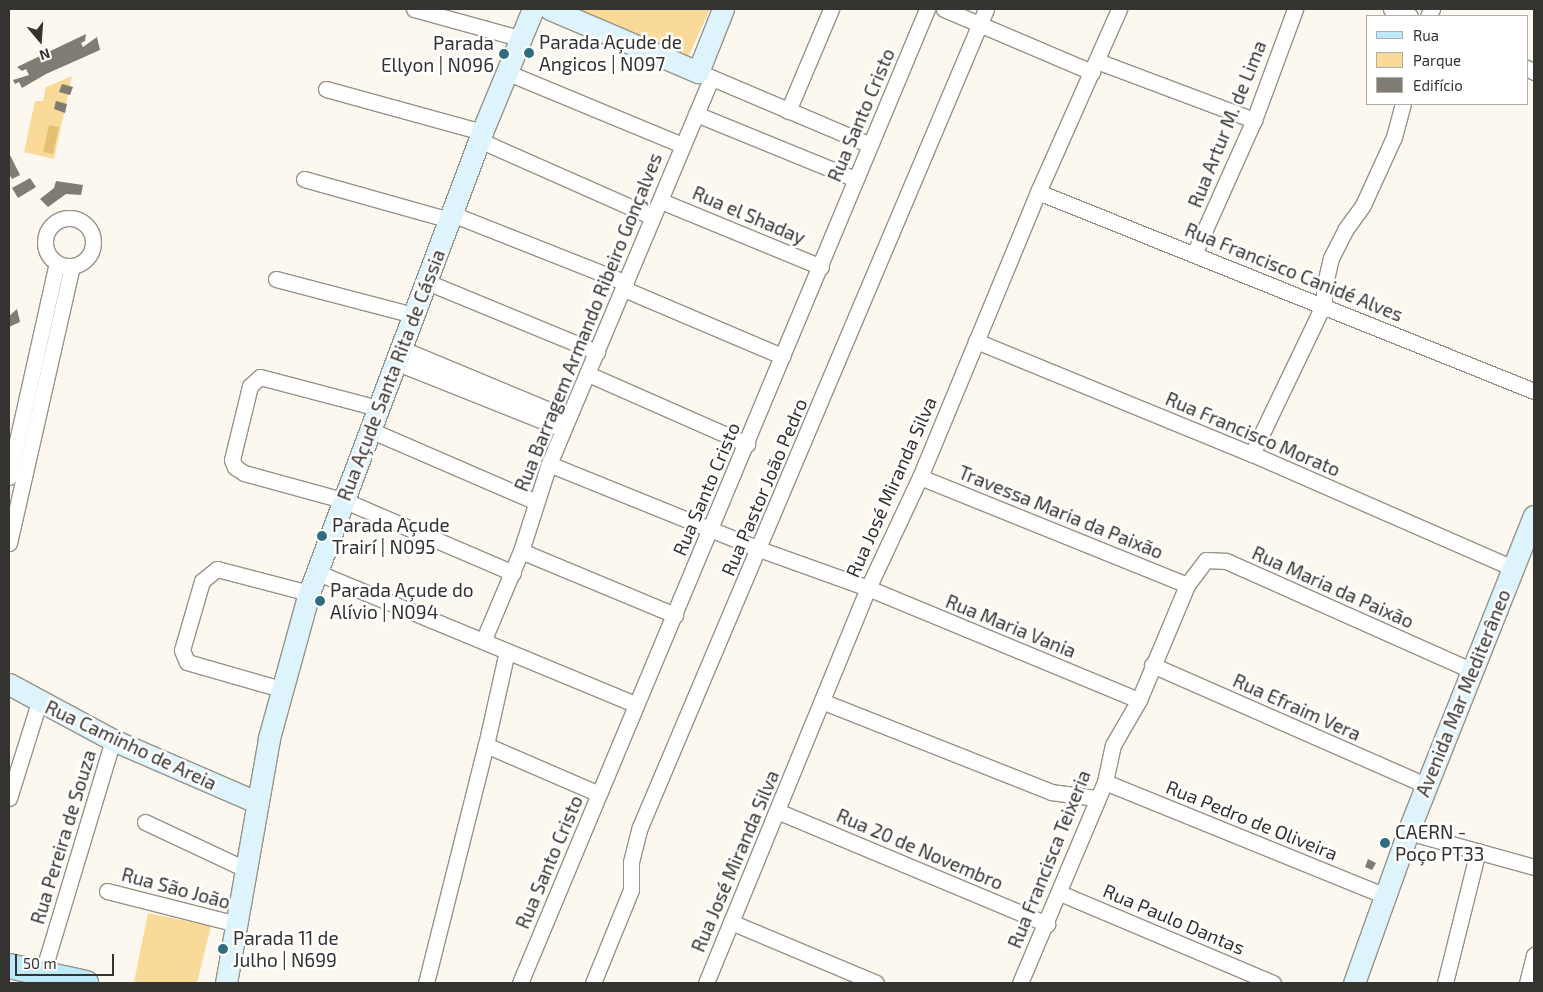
<!DOCTYPE html>
<meta charset="utf-8">
<style>
body{margin:0}
#map{position:relative;width:1543px;height:992px;overflow:hidden;background:#fdf8ef;font-family:"Exo 2",sans-serif}
div>[style]{position:absolute}
.green>*{inset:0;background:#f9da98}
.water>*{inset:0;background:#e3c074}
.building>*{inset:0;background:#807c74}
.roads{filter:drop-shadow(1px 0 #97938a) drop-shadow(-1px 0 #97938a) drop-shadow(0 1px #97938a) drop-shadow(0 -1px #97938a)}
.street>*{height:15px;margin:-7.5px;padding:0 7.5px;transform-origin:7.5px;border-radius:7.5px;background:#fff}
.street>.ring{margin:-7.5px;padding:0;box-sizing:content-box;background:none;border:15px solid #fff;border-radius:50%}
.secondary>*{height:21px;margin:-10.5px;padding:0 10.5px;transform-origin:10.5px;border-radius:10.5px;background:#ddf4fd}
.primary>*{height:24px;margin:-12px;padding:0 12px;transform-origin:12px;border-radius:12px;background:#bceafb}
.dots>*{width:14px;height:14px;translate:-50% -50%;box-sizing:border-box;border:2px solid #fff;border-radius:50%}
span{translate:-50% -50%;white-space:nowrap;text-align:center;line-height:1.15;-webkit-text-stroke:5px #fff;paint-order:stroke}
.poi-label{font-size:19px;color:#353330}
.left{translate:0 -50%;text-align:left}
.right{translate:-100% -50%;text-align:right}
.street-label{font-size:19px;color:#353330}
.frame{position:absolute;inset:0;border:10px solid #353330;pointer-events:none}
.legend{position:absolute;left:1366px;top:15px;width:162px;height:90px;box-sizing:border-box;background:#fff;border:1px solid #aeadac;margin:0;padding:6px 9px;list-style:none;font-size:15px;color:#353330}
.legend li{display:flex;align-items:center;gap:10px;height:25px}
.legend b{width:25px;border:1px solid #aeadac}
.north{position:absolute;left:15px;top:15px;width:50px;height:50px;-webkit-text-stroke:4px #fff;paint-order:stroke;rotate:162deg;font-size:14px;font-weight:700;line-height:20px;text-align:center;color:#353330}
.north::after{content:'';display:block;margin:auto;width:18px;height:22px;background:#353330;clip-path:polygon(50% 0,100% 100%,50% 72%,0 100%)}
.scale{position:absolute;left:15px;top:954px;width:99px;height:22px;box-sizing:border-box;border:2px solid #353330;border-top:0;padding-left:6px;font-size:15px;line-height:18px;white-space:nowrap;color:#353330;-webkit-text-stroke:4px #fff;paint-order:stroke}
</style>
<div id="map">
<div class="green">
<i style="clip-path:polygon(554px 9px,710px 9px,685px 64px)"></i>
<i style="clip-path:polygon(72px 76px,54px 159px,24px 152px,35px 101px,43px 101px,46px 87px)"></i>
<i style="clip-path:polygon(148px 913px,211px 926px,197px 983px,134px 982px)"></i>
</div>
<div class="water">
<i style="clip-path:polygon(49px 125px,59px 127px,53px 154px,43px 152px)"></i>
</div>
<div class="building">
<i style="clip-path:polygon(86px 34px,85px 41px,81px 43px,83px 47px,97px 37px,100px 50px,46px 74px,22px 88px,19px 82px,15px 84px,13px 80px,29px 75px,26px 69px,22px 71px,17px 67px)"></i>
<i style="clip-path:polygon(62px 84px,73px 87px,70px 95px,59px 92px)"></i>
<i style="clip-path:polygon(56px 101px,67px 104px,65px 113px,54px 109px)"></i>
<i style="clip-path:polygon(9px 153px,20px 175px,12px 179px,9px 174px)"></i>
<i style="clip-path:polygon(30px 178px,36px 187px,18px 198px,12px 188px)"></i>
<i style="clip-path:polygon(56px 181px,83px 185px,81px 195px,66px 194px,48px 207px,40px 199px,54px 188px)"></i>
<i style="clip-path:polygon(17px 309px,20px 322px,9px 327px,9px 316px)"></i>
<i style="clip-path:polygon(1368px 859px,1376px 863px,1372px 870px,1365px 867px)"></i>
</div>
<div class="roads">
<div class="street">
<i style="left:414px;top:9px;width:109px;rotate:15.4deg"></i>
<i style="left:944px;top:9px;width:161px;rotate:23.1deg"></i>
<i style="left:1391px;top:9px;width:20px;rotate:20deg"></i>
<i style="left:1428px;top:16px;width:8px;rotate:-60deg"></i>
<i style="left:1097px;top:61px;width:168px;rotate:20.6deg"></i>
<i style="left:1527px;top:68px;width:8px;rotate:30deg"></i>
<i style="left:506px;top:72px;width:191px;rotate:22.5deg"></i>
<i style="left:703px;top:74px;width:181px;rotate:23deg"></i>
<i style="left:326px;top:89px;width:162px;rotate:15.4deg"></i>
<i style="left:788px;top:111px;width:111px;rotate:-67.1deg"></i>
<i style="left:696px;top:114px;width:172px;rotate:22.2deg"></i>
<i style="left:479px;top:140px;width:190px;rotate:23.9deg"></i>
<i style="left:304px;top:179px;width:152px;rotate:15.7deg"></i>
<i style="left:1038px;top:192px;width:534px;rotate:21.86deg"></i>
<i style="left:661px;top:201px;width:173px;rotate:22.4deg"></i>
<i style="left:452px;top:214px;width:187px;rotate:21.6deg"></i>
<i class="ring" style="left:45px;top:218px;width:33px;height:33px"></i>
<i style="left:1194px;top:254px;width:147px;rotate:-65.9deg"></i>
<i style="left:1254px;top:120px;width:118px;rotate:-69.7deg"></i>
<i style="left:276px;top:279px;width:142px;rotate:14.7deg"></i>
<i style="left:427px;top:282px;width:184px;rotate:22.4deg"></i>
<i style="left:624px;top:289px;width:172px;rotate:23deg"></i>
<i style="left:976px;top:341px;width:298px;rotate:22.3deg"></i>
<i style="left:1252px;top:454px;width:285px;rotate:23.6deg"></i>
<i style="left:400px;top:348px;width:182px;rotate:22.6deg"></i>
<i style="left:395px;top:362px;width:181px;rotate:21.7deg"></i>
<i style="left:588px;top:374px;width:174px;rotate:23.8deg"></i>
<i style="left:378px;top:408px;width:122px;rotate:-165.3deg"></i>
<i style="left:260px;top:377px;width:13px;rotate:138deg"></i>
<i style="left:250px;top:386px;width:76px;rotate:103.7deg"></i>
<i style="left:232px;top:460px;width:8px;rotate:67deg"></i>
<i style="left:235px;top:467px;width:11px;rotate:34deg"></i>
<i style="left:244px;top:473px;width:103px;rotate:15.3deg"></i>
<i style="left:343px;top:500px;width:185px;rotate:23.2deg"></i>
<i style="left:370px;top:430px;width:181px;rotate:23.4deg"></i>
<i style="left:1252px;top:454px;width:166px;rotate:-64.4deg"></i>
<i style="left:1324px;top:304px;width:16px;rotate:-90deg"></i>
<i style="left:1324px;top:288px;width:31px;rotate:-77deg"></i>
<i style="left:1331px;top:258px;width:31px;rotate:-63deg"></i>
<i style="left:1345px;top:230px;width:31px;rotate:-54deg"></i>
<i style="left:1363px;top:205px;width:75px;rotate:-65.5deg"></i>
<i style="left:1394px;top:137px;width:34px;rotate:-75deg"></i>
<i style="left:549px;top:464px;width:227px;rotate:22deg"></i>
<i style="left:759px;top:549px;width:116px;rotate:19.7deg"></i>
<i style="left:868px;top:588px;width:293px;rotate:22.5deg"></i>
<i style="left:9px;top:477px;width:219px;rotate:-77.4deg"></i>
<i style="left:920px;top:477px;width:288px;rotate:22deg"></i>
<i style="left:9px;top:543px;width:284px;rotate:-77.2deg"></i>
<i style="left:521px;top:551px;width:167px;rotate:22.6deg"></i>
<i style="left:316px;top:572px;width:345px;rotate:22.5deg"></i>
<i style="left:484px;top:639px;width:95px;rotate:-67.2deg"></i>
<i style="left:521px;top:551px;width:91px;rotate:-72.2deg"></i>
<i style="left:549px;top:464px;width:419px;rotate:-67.2deg"></i>
<i style="left:1152px;top:665px;width:299px;rotate:23.7deg"></i>
<i style="left:281px;top:689px;width:98px;rotate:-164deg"></i>
<i style="left:187px;top:662px;width:13px;rotate:-113deg"></i>
<i style="left:182px;top:650px;width:72px;rotate:-73.8deg"></i>
<i style="left:202px;top:581px;width:19px;rotate:-39deg"></i>
<i style="left:217px;top:569px;width:95px;rotate:14.6deg"></i>
<i style="left:824px;top:702px;width:244px;rotate:21.6deg"></i>
<i style="left:1051px;top:792px;width:45px;rotate:7.6deg"></i>
<i style="left:486px;top:745px;width:123px;rotate:23.4deg"></i>
<i style="left:1105px;top:782px;width:300px;rotate:22.1deg"></i>
<i style="left:9px;top:798px;width:101px;rotate:-72.6deg"></i>
<i style="left:777px;top:811px;width:293px;rotate:22.7deg"></i>
<i style="left:145px;top:822px;width:110px;rotate:25.2deg"></i>
<i style="left:1408px;top:832px;width:131px;rotate:15.5deg"></i>
<i style="left:107px;top:891px;width:133px;rotate:14.3deg"></i>
<i style="left:1060px;top:893px;width:231px;rotate:22.9deg"></i>
<i style="left:731px;top:922px;width:157px;rotate:22.8deg"></i>
<i style="left:42px;top:975px;width:245px;rotate:-73.2deg"></i>
<i style="left:426px;top:983px;width:245px;rotate:-75.9deg"></i>
<i style="left:486px;top:745px;width:96px;rotate:-77.4deg"></i>
<i style="left:520px;top:983px;width:1056px;rotate:-67.32deg"></i>
<i style="left:593px;top:983px;width:100px;rotate:-67.8deg"></i>
<i style="left:631px;top:890px;width:28px;rotate:-90deg"></i>
<i style="left:631px;top:862px;width:36px;rotate:-76deg"></i>
<i style="left:640px;top:827px;width:888px;rotate:-67.07deg"></i>
<i style="left:706px;top:983px;width:427px;rotate:-67.7deg"></i>
<i style="left:868px;top:588px;width:123px;rotate:-64.9deg"></i>
<i style="left:920px;top:477px;width:308px;rotate:-67.5deg"></i>
<i style="left:1038px;top:192px;width:200px;rotate:-66.1deg"></i>
<i style="left:1020px;top:983px;width:218px;rotate:-67.1deg"></i>
<i style="left:1105px;top:782px;width:38px;rotate:-78deg"></i>
<i style="left:1113px;top:745px;width:52px;rotate:-60deg"></i>
<i style="left:1139px;top:700px;width:125px;rotate:-67.3deg"></i>
<i style="left:1187px;top:585px;width:31px;rotate:-53deg"></i>
<i style="left:1206px;top:560px;width:20px;rotate:3deg"></i>
<i style="left:1226px;top:561px;width:268px;rotate:24deg"></i>
<i style="left:1445px;top:983px;width:136px;rotate:-76deg"></i>
<i style="left:1527px;top:983px;width:29px;rotate:-76deg"></i>
</div>
<div class="secondary">
<i style="left:550px;top:9px;width:161px;rotate:23.1deg"></i>
<i style="left:698px;top:72px;width:68px;rotate:-68.4deg"></i>
<i style="left:9px;top:684px;width:118px;rotate:28.3deg"></i>
<i style="left:113px;top:740px;width:156px;rotate:23.4deg"></i>
<i style="left:226px;top:983px;width:249px;rotate:-80deg"></i>
<i style="left:269px;top:738px;width:150px;rotate:-74.6deg"></i>
<i style="left:309px;top:593px;width:492px;rotate:-69.4deg"></i>
<i style="left:482px;top:132px;width:133px;rotate:-67.5deg"></i>
<i style="left:1354px;top:983px;width:160px;rotate:-70.3deg"></i>
<i style="left:1408px;top:832px;width:340px;rotate:-68.3deg"></i>
</div>
<div class="primary">
<i style="left:9px;top:966px;width:79px;rotate:12.4deg"></i>
</div>
</div>
<div class="dots">
<i style="left:529px;top:53px;background:#306d83"></i>
<i style="left:504px;top:54px;background:#306d83"></i>
<i style="left:322px;top:536px;background:#306d83"></i>
<i style="left:320px;top:601px;background:#306d83"></i>
<i style="left:1385px;top:843px;background:#306d83"></i>
<i style="left:223px;top:949px;background:#306d83"></i>
</div>
<div class="poi-label">
<span class="left" style="left:539px;top:53px">Parada Açude de<br>Angicos | N097</span>
<span class="right" style="left:494px;top:54px">Parada<br>Ellyon | N096</span>
<span class="left" style="left:332px;top:536px">Parada Açude<br>Trairí | N095</span>
<span class="left" style="left:330px;top:601px">Parada Açude do<br>Alívio | N094</span>
<span class="left" style="left:1395px;top:843px">CAERN -<br>Poço PT33</span>
<span class="left" style="left:233px;top:949px">Parada 11 de<br>Julho | N699</span>
</div>
<div class="street-label">
<span style="left:861px;top:115px;rotate:-67deg">Rua Santo Cristo</span>
<span style="left:1227px;top:124px;rotate:-68deg">Rua Artur M. de Lima</span>
<span style="left:749px;top:215px;rotate:23deg">Rua el Shaday</span>
<span style="left:1294px;top:272px;rotate:22deg">Rua Francisco Canidé Alves</span>
<span style="left:588px;top:322px;rotate:-68deg">Rua Barragem Armando Ribeiro Gonçalves</span>
<span style="left:391px;top:375px;rotate:-69deg">Rua Açude Santa Rita de Cássia</span>
<span style="left:1253px;top:434px;rotate:23deg">Rua Francisco Morato</span>
<span style="left:764px;top:487px;rotate:-67deg">Rua Pastor João Pedro</span>
<span style="left:891px;top:487px;rotate:-66deg">Rua José Miranda Silva</span>
<span style="left:706px;top:489px;rotate:-67deg">Rua Santo Cristo</span>
<span style="left:1061px;top:512px;rotate:22deg">Travessa Maria da Paixão</span>
<span style="left:1333px;top:587px;rotate:24deg">Rua Maria da Paixão</span>
<span style="left:1011px;top:626px;rotate:22deg">Rua Maria Vania</span>
<span style="left:1463px;top:693px;rotate:-68deg">Avenida Mar Mediterâneo</span>
<span style="left:1297px;top:707px;rotate:24deg">Rua Efraim Vera</span>
<span style="left:131px;top:745px;rotate:25deg">Rua Caminho de Areia</span>
<span style="left:1252px;top:820px;rotate:22deg">Rua Pedro de Oliveira</span>
<span style="left:63px;top:837px;rotate:-73deg">Rua Pereira de Souza</span>
<span style="left:920px;top:849px;rotate:23deg">Rua 20 de Novembro</span>
<span style="left:1049px;top:859px;rotate:-68deg">Rua Francisca Teixeria</span>
<span style="left:735px;top:861px;rotate:-67deg">Rua José Miranda Silva</span>
<span style="left:549px;top:862px;rotate:-67deg">Rua Santo Cristo</span>
<span style="left:176px;top:888px;rotate:15deg">Rua São João</span>
<span style="left:1174px;top:919px;rotate:23deg">Rua Paulo Dantas</span>
</div>
<div class="frame"></div>
<ul class="legend">
<li><b style="height:6px;background:#bceafb"></b>Rua</li>
<li><b style="height:14px;background:#f9da98"></b>Parque</li>
<li><b style="height:14px;background:#807c74"></b>Edifício</li>
</ul>
<div class="north">N</div>
<div class="scale">50 m</div>
</div>
